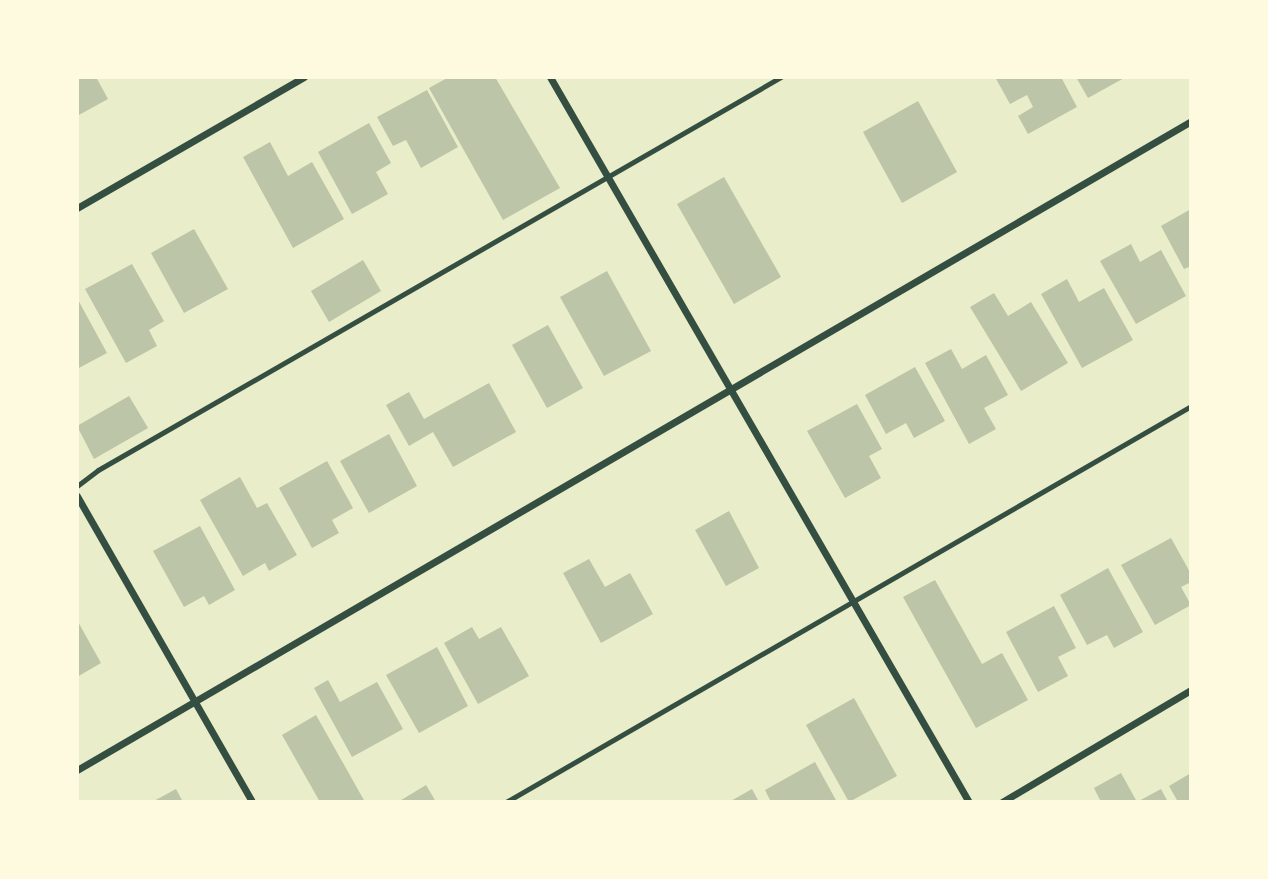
<!DOCTYPE html>
<style>
body{margin:0}
#map{position:relative;width:1268px;height:879px;overflow:hidden;background:#e9edc9;font-family:Barlow,sans-serif}
div>[style]{position:absolute}
.building>*{inset:0;background:#bcc5a7}
.service>*{height:5px;margin:-2.5px;padding:0 2.5px;transform-origin:2.5px;border-radius:2.5px;background:#344e41}
.minor>*{height:7px;margin:-3.5px;padding:0 3.5px;transform-origin:3.5px;border-radius:3.5px;background:#344e41}
span{translate:-50% -50%;white-space:nowrap;text-align:center;line-height:1.15;-webkit-text-stroke:7px #fefae0;paint-order:stroke}
.frame{position:absolute;inset:0;border:79px solid #fefae0;pointer-events:none}
</style>
<div id="map">
<div class="building">
<i style="clip-path:polygon(77px 77px,96px 77px,108px 99px,77px 116px)"></i>
<i style="clip-path:polygon(449px 77px,495px 77px,560px 188px,503px 220px,429px 88px)"></i>
<i style="clip-path:polygon(995px 77px,1061px 77px,1077px 107px,1028px 134px,1018px 116px,1033px 107px,1027px 95px,1010px 104px)"></i>
<i style="clip-path:polygon(1076px 77px,1126px 77px,1088px 98px)"></i>
<i style="clip-path:polygon(427px 90px,458px 147px,421px 168px,406px 140px,393px 146px,377px 117px)"></i>
<i style="clip-path:polygon(918px 101px,957px 172px,902px 203px,863px 132px)"></i>
<i style="clip-path:polygon(369px 123px,391px 163px,376px 172px,388px 194px,352px 214px,318px 152px)"></i>
<i style="clip-path:polygon(270px 142px,288px 176px,312px 162px,344px 219px,293px 248px,243px 157px)"></i>
<i style="clip-path:polygon(724px 177px,781px 277px,734px 304px,677px 204px)"></i>
<i style="clip-path:polygon(1191px 209px,1191px 266px,1184px 269px,1161px 226px)"></i>
<i style="clip-path:polygon(194px 229px,228px 289px,184px 313px,151px 253px)"></i>
<i style="clip-path:polygon(1131px 244px,1140px 262px,1161px 250px,1186px 296px,1136px 324px,1100px 261px)"></i>
<i style="clip-path:polygon(363px 260px,381px 291px,329px 322px,311px 291px)"></i>
<i style="clip-path:polygon(132px 264px,164px 321px,149px 330px,157px 346px,126px 363px,85px 289px)"></i>
<i style="clip-path:polygon(607px 271px,651px 351px,604px 376px,560px 297px)"></i>
<i style="clip-path:polygon(1067px 279px,1079px 302px,1104px 288px,1133px 340px,1082px 368px,1041px 294px)"></i>
<i style="clip-path:polygon(994px 293px,1008px 316px,1031px 302px,1068px 363px,1021px 391px,970px 307px)"></i>
<i style="clip-path:polygon(77px 298px,107px 353px,77px 369px)"></i>
<i style="clip-path:polygon(548px 325px,583px 388px,547px 408px,512px 345px)"></i>
<i style="clip-path:polygon(951px 349px,962px 369px,986px 355px,1008px 395px,984px 408px,996px 429px,969px 444px,925px 363px)"></i>
<i style="clip-path:polygon(915px 367px,945px 421px,914px 438px,906px 423px,886px 434px,865px 395px)"></i>
<i style="clip-path:polygon(489px 383px,516px 432px,453px 467px,433px 432px,409px 446px,386px 405px,409px 392px,424px 419px)"></i>
<i style="clip-path:polygon(129px 396px,148px 428px,94px 459px,77px 426px)"></i>
<i style="clip-path:polygon(857px 404px,882px 449px,869px 456px,881px 478px,845px 498px,807px 431px)"></i>
<i style="clip-path:polygon(389px 434px,417px 486px,369px 513px,340px 461px)"></i>
<i style="clip-path:polygon(327px 461px,353px 508px,332px 520px,339px 533px,312px 548px,279px 488px)"></i>
<i style="clip-path:polygon(240px 477px,257px 508px,267px 503px,297px 555px,269px 571px,265px 563px,243px 576px,200px 500px)"></i>
<i style="clip-path:polygon(729px 511px,759px 568px,726px 586px,695px 530px)"></i>
<i style="clip-path:polygon(200px 526px,235px 590px,209px 605px,204px 596px,184px 607px,153px 551px)"></i>
<i style="clip-path:polygon(1171px 538px,1191px 574px,1191px 582px,1181px 587px,1191px 605px,1155px 625px,1121px 565px)"></i>
<i style="clip-path:polygon(589px 559px,605px 587px,630px 573px,653px 614px,601px 643px,563px 573px)"></i>
<i style="clip-path:polygon(1108px 568px,1143px 632px,1114px 648px,1107px 635px,1087px 645px,1060px 595px)"></i>
<i style="clip-path:polygon(935px 580px,982px 664px,1002px 653px,1028px 700px,976px 728px,903px 597px)"></i>
<i style="clip-path:polygon(1054px 606px,1076px 648px,1058px 657px,1068px 676px,1038px 692px,1006px 632px)"></i>
<i style="clip-path:polygon(77px 620px,101px 663px,77px 677px)"></i>
<i style="clip-path:polygon(472px 627px,479px 639px,501px 627px,529px 676px,478px 704px,444px 643px)"></i>
<i style="clip-path:polygon(437px 647px,468px 706px,419px 733px,386px 675px)"></i>
<i style="clip-path:polygon(328px 680px,340px 702px,377px 682px,403px 729px,352px 757px,314px 688px)"></i>
<i style="clip-path:polygon(854px 698px,897px 776px,849px 802px,806px 725px)"></i>
<i style="clip-path:polygon(316px 715px,365px 802px,320px 802px,282px 735px)"></i>
<i style="clip-path:polygon(815px 762px,837px 802px,771px 802px,765px 790px)"></i>
<i style="clip-path:polygon(1121px 773px,1137px 802px,1101px 802px,1094px 788px)"></i>
<i style="clip-path:polygon(1191px 773px,1191px 802px,1178px 802px,1169px 786px)"></i>
<i style="clip-path:polygon(426px 785px,436px 802px,398px 802px)"></i>
<i style="clip-path:polygon(176px 789px,183px 802px,152px 802px)"></i>
<i style="clip-path:polygon(752px 789px,759px 802px,729px 802px)"></i>
<i style="clip-path:polygon(1161px 789px,1168px 802px,1137px 802px)"></i>
</div>
<div class="service">
<i style="left:77px;top:486px;width:26px;rotate:-37deg"></i>
<i style="left:98px;top:470px;width:788px;rotate:-29.92deg"></i>
<i style="left:506px;top:802px;width:791px;rotate:-30.03deg"></i>
</div>
<div class="minor">
<i style="left:550px;top:77px;width:837px;rotate:59.98deg"></i>
<i style="left:77px;top:208px;width:262px;rotate:-30deg"></i>
<i style="left:77px;top:496px;width:353px;rotate:60.2deg"></i>
<i style="left:77px;top:770px;width:1289px;rotate:-30.22deg"></i>
<i style="left:1002px;top:802px;width:220px;rotate:-30.7deg"></i>
</div>
<div class="frame"></div>
</div>
